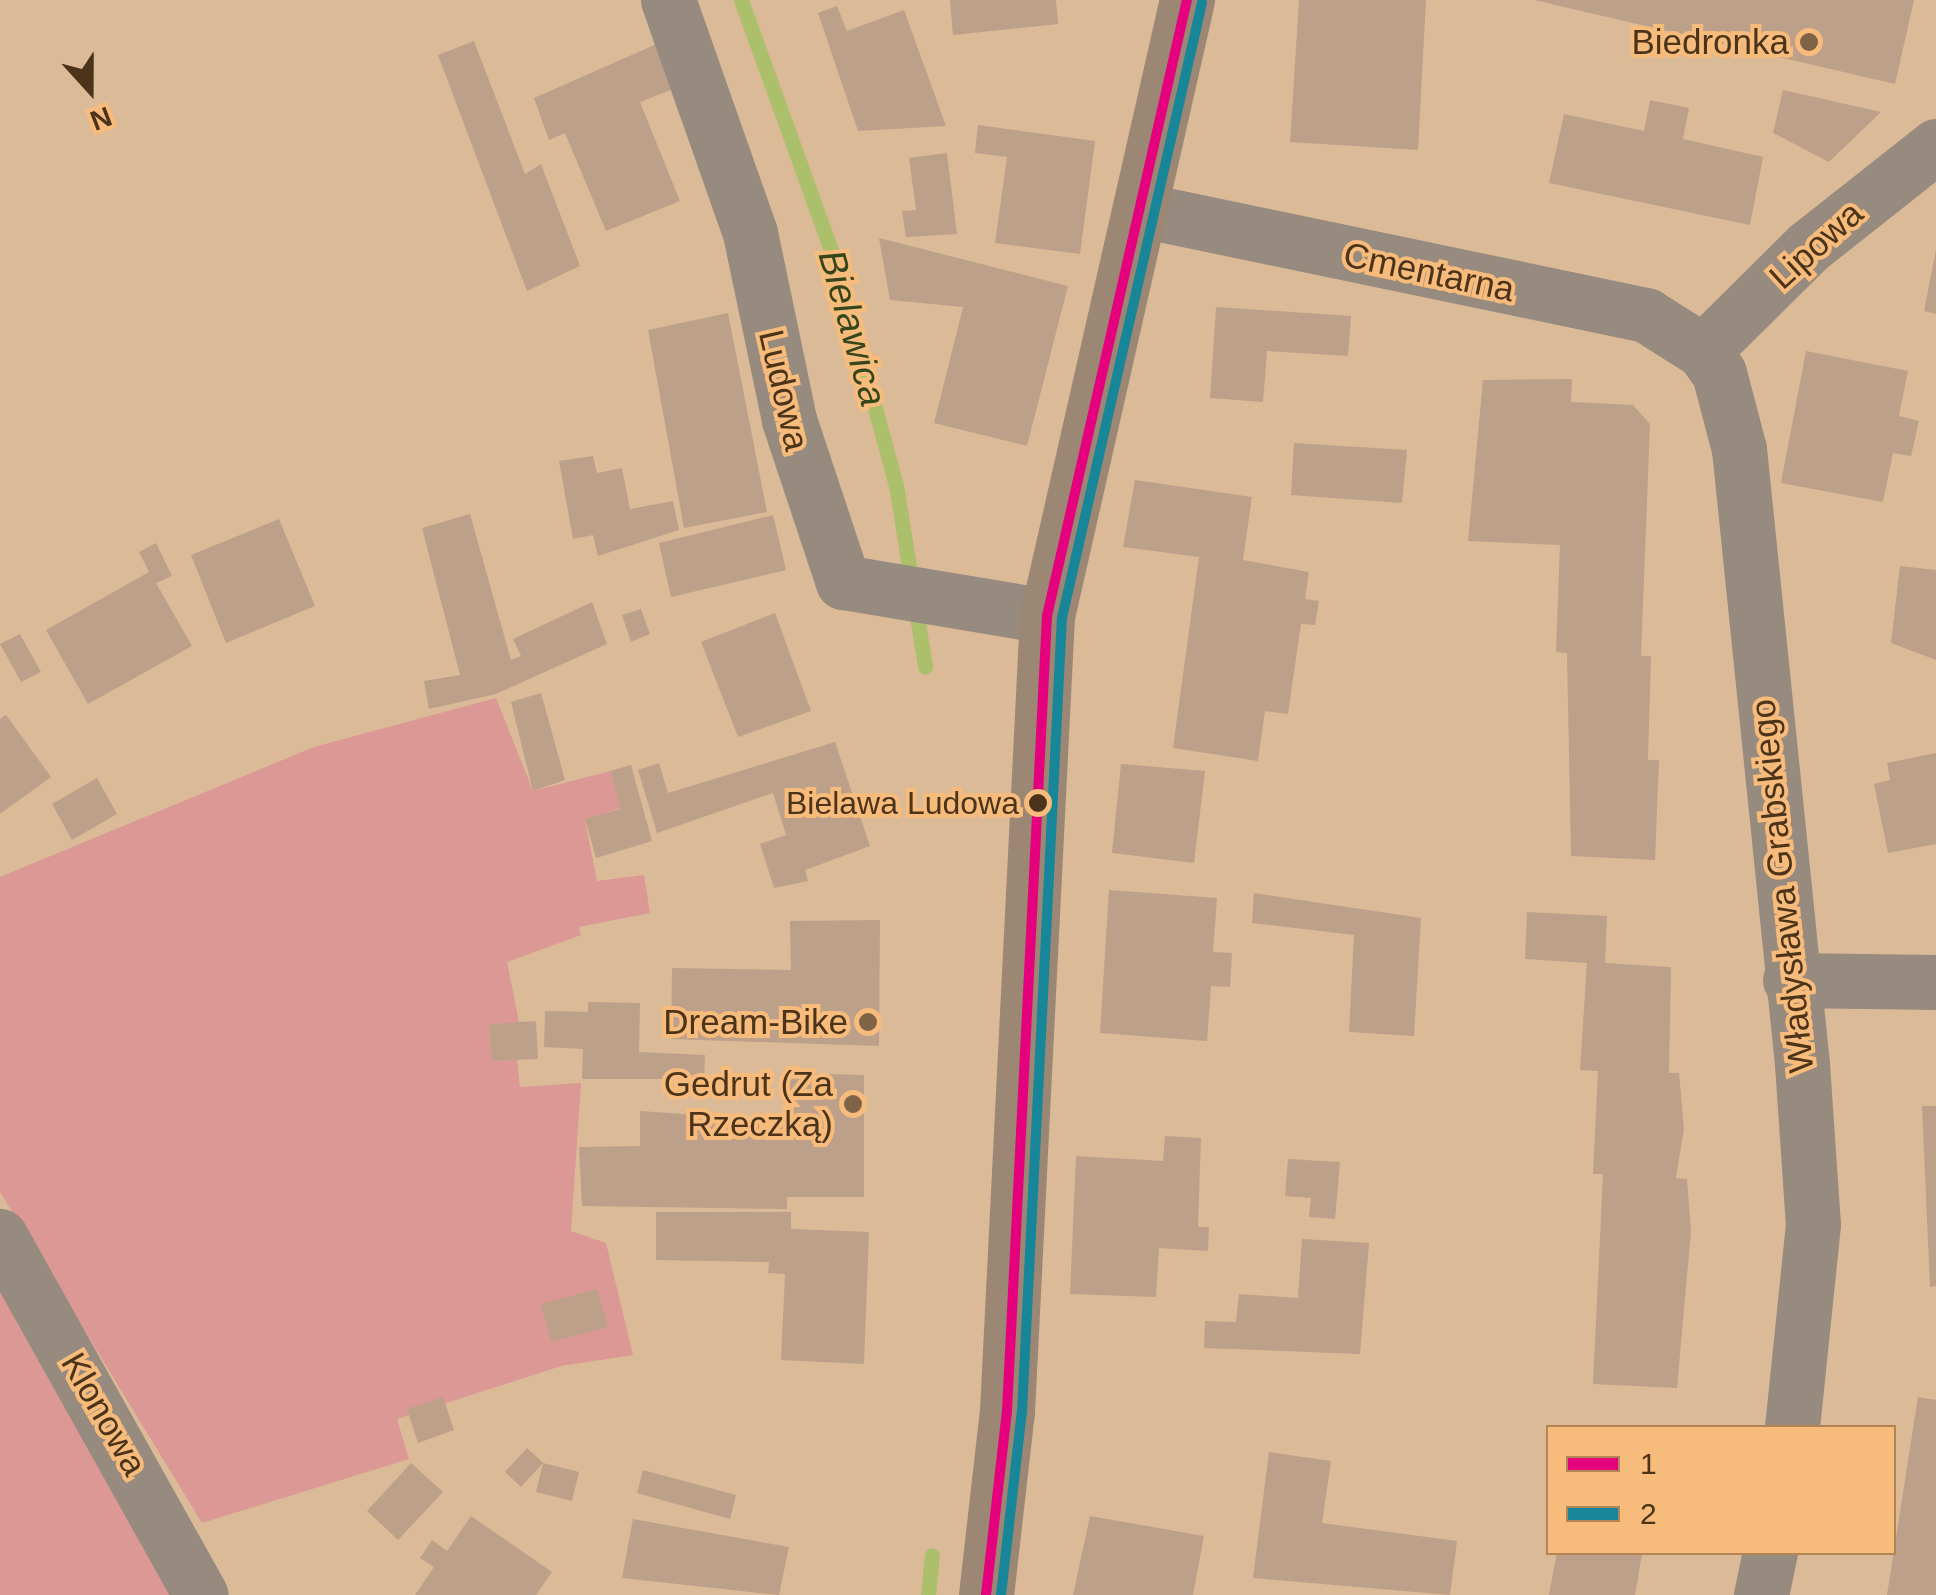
<!DOCTYPE html>
<meta charset="utf-8">
<style>
body{margin:0}
#map{position:relative;width:1936px;height:1595px;overflow:hidden;background:#dbba98;font-family:Arial,sans-serif}
div>[style]{position:absolute}
.green>*{inset:0;background:#db9894}
.stream>*{height:15px;margin:-7.5px;padding:0 7.5px;transform-origin:7.5px;border-radius:7.5px;background:#acbf6b}
.building>*{inset:0;background:#bda089}
.minor>*{height:55px;margin:-27.5px;padding:0 27.5px;transform-origin:27.5px;border-radius:27.5px;background:#978a7e}
.major>*{height:55px;margin:-27.5px;padding:0 27.5px;transform-origin:27.5px;border-radius:27.5px;background:#9b8773}
.bus-1>*{height:10px;margin:-5px;padding:0 5px;transform-origin:5px;border-radius:5px;background:#e5007d}
.bus-2>*{height:10px;margin:-5px;padding:0 5px;transform-origin:5px;border-radius:5px;background:#178698}
.dots>*{width:28px;height:28px;translate:-50% -50%;box-sizing:border-box;border:5px solid #f7bb7c;border-radius:50%}
span{translate:-50% -50%;white-space:nowrap;text-align:center;line-height:1.15;-webkit-text-stroke:8px #f7bb7c;paint-order:stroke}
.bus-label{font-size:32px;color:#4c341a}
.right{translate:-100% -50%;text-align:right}
.poi-label{font-size:35px;color:#4c341a}
.street-label{font-size:35px;color:#4c341a}
.water-label{font-size:38px;color:#36461c;font-style:italic}
.legend{position:absolute;left:1546px;top:1425px;width:350px;height:130px;box-sizing:border-box;background:#f7bb7c;border:2px solid #b38555;margin:0;padding:12px 18px;list-style:none;font-size:30px;color:#4c341a}
.legend li{display:flex;align-items:center;gap:20px;height:50px}
.legend b{width:50px;border:2px solid #b38555}
.north{position:absolute;left:40px;top:40px;width:100px;height:100px;-webkit-text-stroke:8px #f7bb7c;paint-order:stroke;rotate:159deg;font-size:28px;font-weight:700;line-height:40px;text-align:center;color:#4c341a}
.north::after{content:'';display:block;margin:auto;width:35px;height:45px;background:#4c341a;clip-path:polygon(50% 0,100% 100%,50% 72%,0 100%)}
</style>
<div id="map">
<div class="green">
<i style="clip-path:polygon(496px 698px,533px 791px,610px 771px,621px 808px,585px 820px,597px 881px,644px 875px,650px 913px,579px 927px,581px 935px,507px 962px,519px 1022px,489px 1025px,492px 1061px,517px 1060px,520px 1087px,581px 1083px,571px 1231px,606px 1243px,633px 1355px,561px 1366px,397px 1419px,409px 1459px,202px 1523px,0 1192px,0 877px,314px 747px)"></i>
<i style="clip-path:polygon(0 1236px,201px 1595px,0 1595px)"></i>
</div>
<div class="stream">
<i style="left:741px;top:0;width:284px;rotate:70.2deg"></i>
<i style="left:837px;top:267px;width:226px;rotate:74.9deg"></i>
<i style="left:896px;top:485px;width:184px;rotate:80.9deg"></i>
<i style="left:928px;top:1595px;width:40px;rotate:-84.3deg"></i>
</div>
<div class="building">
<i style="clip-path:polygon(950px 0,1056px 0,1058px 24px,953px 35px)"></i>
<i style="clip-path:polygon(1299px 0,1426px 0,1418px 150px,1290px 142px)"></i>
<i style="clip-path:polygon(1534px 0,1914px 0,1895px 84px)"></i>
<i style="clip-path:polygon(837px 6px,847px 31px,904px 10px,946px 126px,858px 131px,818px 13px)"></i>
<i style="clip-path:polygon(474px 41px,525px 174px,541px 164px,580px 266px,527px 291px,438px 55px)"></i>
<i style="clip-path:polygon(659px 43px,678px 87px,640px 102px,680px 201px,606px 231px,565px 133px,549px 140px,534px 98px)"></i>
<i style="clip-path:polygon(1783px 90px,1881px 112px,1829px 162px,1773px 133px)"></i>
<i style="clip-path:polygon(1650px 100px,1689px 108px,1683px 139px,1763px 157px,1750px 225px,1549px 183px,1564px 114px,1644px 131px)"></i>
<i style="clip-path:polygon(978px 125px,1095px 141px,1080px 254px,995px 243px,1007px 157px,975px 153px)"></i>
<i style="clip-path:polygon(947px 153px,957px 234px,906px 237px,902px 211px,916px 210px,909px 158px)"></i>
<i style="clip-path:polygon(879px 238px,1068px 286px,1027px 446px,934px 423px,963px 307px,890px 300px)"></i>
<i style="clip-path:polygon(1936px 250px,1936px 314px,1924px 311px)"></i>
<i style="clip-path:polygon(1216px 307px,1351px 316px,1348px 356px,1267px 351px,1263px 402px,1210px 398px)"></i>
<i style="clip-path:polygon(728px 313px,767px 512px,684px 528px,648px 330px)"></i>
<i style="clip-path:polygon(1806px 351px,1908px 371px,1899px 416px,1919px 421px,1911px 456px,1893px 453px,1883px 502px,1781px 483px)"></i>
<i style="clip-path:polygon(1572px 379px,1571px 402px,1633px 405px,1650px 424px,1641px 656px,1651px 656px,1648px 760px,1659px 760px,1655px 860px,1571px 856px,1567px 653px,1556px 652px,1560px 545px,1468px 541px,1483px 380px)"></i>
<i style="clip-path:polygon(1294px 443px,1407px 450px,1402px 503px,1291px 495px)"></i>
<i style="clip-path:polygon(593px 456px,597px 473px,622px 468px,630px 509px,673px 501px,679px 530px,598px 556px,593px 535px,573px 539px,559px 461px)"></i>
<i style="clip-path:polygon(1135px 480px,1252px 497px,1243px 560px,1309px 572px,1305px 599px,1319px 601px,1315px 625px,1301px 624px,1288px 714px,1265px 711px,1258px 761px,1173px 748px,1199px 557px,1123px 547px)"></i>
<i style="clip-path:polygon(470px 514px,511px 660px,521px 656px,513px 639px,592px 602px,607px 644px,496px 694px,429px 709px,424px 681px,460px 675px,422px 528px)"></i>
<i style="clip-path:polygon(773px 515px,786px 570px,671px 597px,659px 543px)"></i>
<i style="clip-path:polygon(279px 519px,315px 606px,226px 643px,191px 555px)"></i>
<i style="clip-path:polygon(156px 543px,172px 576px,156px 583px,192px 646px,88px 704px,46px 630px,149px 572px,139px 552px)"></i>
<i style="clip-path:polygon(1900px 566px,1936px 570px,1936px 660px,1891px 643px)"></i>
<i style="clip-path:polygon(641px 609px,650px 634px,631px 642px,622px 615px)"></i>
<i style="clip-path:polygon(775px 613px,811px 711px,738px 737px,701px 642px)"></i>
<i style="clip-path:polygon(20px 634px,41px 672px,21px 682px,0 644px)"></i>
<i style="clip-path:polygon(541px 693px,565px 780px,533px 791px,511px 702px)"></i>
<i style="clip-path:polygon(6px 715px,51px 777px,0 814px,0 719px)"></i>
<i style="clip-path:polygon(835px 742px,870px 846px,805px 870px,808px 881px,774px 888px,760px 844px,786px 835px,773px 793px,657px 833px,638px 770px,659px 763px,668px 793px)"></i>
<i style="clip-path:polygon(1936px 753px,1936px 844px,1888px 853px,1874px 784px,1890px 780px,1887px 763px)"></i>
<i style="clip-path:polygon(1121px 764px,1205px 771px,1194px 863px,1112px 853px)"></i>
<i style="clip-path:polygon(631px 765px,652px 841px,596px 858px,585px 819px,621px 809px,610px 771px)"></i>
<i style="clip-path:polygon(97px 778px,117px 814px,72px 840px,52px 804px)"></i>
<i style="clip-path:polygon(1109px 890px,1217px 898px,1213px 952px,1232px 953px,1230px 987px,1211px 986px,1207px 1041px,1100px 1033px)"></i>
<i style="clip-path:polygon(1254px 893px,1421px 918px,1414px 1036px,1349px 1032px,1354px 935px,1252px 923px)"></i>
<i style="clip-path:polygon(1527px 912px,1607px 916px,1605px 963px,1671px 967px,1669px 1073px,1679px 1073px,1684px 1129px,1676px 1178px,1687px 1179px,1691px 1231px,1677px 1388px,1593px 1384px,1603px 1174px,1593px 1174px,1598px 1071px,1580px 1070px,1587px 963px,1525px 959px)"></i>
<i style="clip-path:polygon(880px 920px,879px 1046px,671px 1039px,672px 968px,791px 970px,790px 921px)"></i>
<i style="clip-path:polygon(588px 1002px,640px 1003px,639px 1052px,705px 1055px,704px 1079px,582px 1079px,583px 1049px,544px 1047px,545px 1011px,588px 1012px)"></i>
<i style="clip-path:polygon(536px 1021px,538px 1059px,492px 1061px,489px 1024px)"></i>
<i style="clip-path:polygon(788px 1073px,864px 1075px,864px 1197px,787px 1197px,787px 1209px,582px 1206px,579px 1147px,640px 1146px,640px 1111px,787px 1121px)"></i>
<i style="clip-path:polygon(1922px 1106px,1936px 1106px,1936px 1286px,1930px 1287px)"></i>
<i style="clip-path:polygon(1165px 1136px,1201px 1138px,1198px 1227px,1209px 1227px,1208px 1251px,1159px 1248px,1156px 1297px,1070px 1294px,1076px 1156px,1163px 1161px)"></i>
<i style="clip-path:polygon(1288px 1159px,1340px 1162px,1335px 1219px,1309px 1217px,1311px 1198px,1285px 1196px)"></i>
<i style="clip-path:polygon(656px 1212px,791px 1212px,791px 1229px,869px 1232px,864px 1364px,781px 1360px,785px 1274px,768px 1273px,769px 1262px,656px 1260px)"></i>
<i style="clip-path:polygon(1302px 1239px,1369px 1243px,1360px 1354px,1204px 1348px,1205px 1321px,1236px 1322px,1239px 1294px,1298px 1298px)"></i>
<i style="clip-path:polygon(597px 1289px,608px 1327px,551px 1342px,541px 1304px)"></i>
<i style="clip-path:polygon(443px 1397px,454px 1430px,418px 1443px,407px 1409px)"></i>
<i style="clip-path:polygon(1918px 1397px,1936px 1400px,1936px 1595px,1887px 1595px)"></i>
<i style="clip-path:polygon(527px 1448px,543px 1463px,521px 1487px,505px 1472px)"></i>
<i style="clip-path:polygon(1269px 1452px,1331px 1461px,1322px 1523px,1457px 1541px,1450px 1595px,1253px 1578px)"></i>
<i style="clip-path:polygon(411px 1463px,443px 1492px,398px 1540px,367px 1511px)"></i>
<i style="clip-path:polygon(543px 1463px,579px 1472px,572px 1501px,536px 1492px)"></i>
<i style="clip-path:polygon(643px 1470px,736px 1495px,730px 1519px,637px 1493px)"></i>
<i style="clip-path:polygon(471px 1516px,552px 1572px,536px 1595px,415px 1595px,434px 1567px,420px 1558px,432px 1540px,447px 1551px)"></i>
<i style="clip-path:polygon(1090px 1516px,1204px 1536px,1193px 1595px,1073px 1595px)"></i>
<i style="clip-path:polygon(633px 1519px,789px 1547px,779px 1595px,622px 1578px)"></i>
<i style="clip-path:polygon(1557px 1552px,1642px 1554px,1635px 1595px,1549px 1595px)"></i>
</div>
<div class="minor">
<i style="left:668px;top:0;width:247px;rotate:70.6deg"></i>
<i style="left:750px;top:233px;width:191px;rotate:78.2deg"></i>
<i style="left:789px;top:420px;width:171px;rotate:71.6deg"></i>
<i style="left:843px;top:582px;width:207px;rotate:9.5deg"></i>
<i style="left:1146px;top:211px;width:511px;rotate:11.75deg"></i>
<i style="left:1646px;top:315px;width:67px;rotate:32.3deg"></i>
<i style="left:1703px;top:351px;width:27px;rotate:54deg"></i>
<i style="left:1719px;top:373px;width:79px;rotate:75.3deg"></i>
<i style="left:1739px;top:449px;width:618px;rotate:84.15deg"></i>
<i style="left:1802px;top:1064px;width:160px;rotate:86.1deg"></i>
<i style="left:1813px;top:1224px;width:205px;rotate:95.9deg"></i>
<i style="left:1703px;top:351px;width:148px;rotate:-44.7deg"></i>
<i style="left:1808px;top:247px;width:163px;rotate:-38.3deg"></i>
<i style="left:1790px;top:980px;width:146px;rotate:0.8deg"></i>
<i style="left:0;top:1236px;width:411px;rotate:60.8deg"></i>
<i style="left:1761px;top:1595px;width:44px;rotate:-78.2deg"></i>
</div>
<div class="major">
<i style="left:986px;top:1595px;width:185px;rotate:-83.5deg"></i>
<i style="left:1007px;top:1411px;width:796px;rotate:-87.12deg"></i>
<i style="left:1047px;top:616px;width:632px;rotate:-77.2deg"></i>
</div>
<div class="bus-1">
<i style="left:986px;top:1595px;width:185px;rotate:-83.5deg"></i>
<i style="left:1007px;top:1411px;width:796px;rotate:-87.12deg"></i>
<i style="left:1047px;top:616px;width:632px;rotate:-77.2deg"></i>
</div>
<div class="bus-2">
<i style="left:1001px;top:1595px;width:184px;rotate:-83.5deg"></i>
<i style="left:1022px;top:1412px;width:795px;rotate:-87.12deg"></i>
<i style="left:1062px;top:618px;width:631px;rotate:-77.18deg"></i>
</div>
<div class="dots">
<i style="left:1809px;top:42px;background:#7e6346"></i>
<i style="left:1038px;top:803px;background:#4c341a"></i>
<i style="left:868px;top:1022px;background:#7e6346"></i>
<i style="left:853px;top:1104px;background:#7e6346"></i>
</div>
<div class="bus-label">
<span class="right" style="left:1019px;top:803px">Bielawa Ludowa</span>
</div>
<div class="poi-label">
<span class="right" style="left:1789px;top:42px">Biedronka</span>
<span class="right" style="left:848px;top:1022px">Dream-Bike</span>
<span class="right" style="left:833px;top:1104px">Gedrut (Za<br>Rzeczką)</span>
</div>
<div class="street-label">
<span style="left:1816px;top:245px;rotate:-42deg">Lipowa</span>
<span style="left:1429px;top:272px;rotate:12deg">Cmentarna</span>
<span style="left:784px;top:390px;rotate:77deg">Ludowa</span>
<span style="left:1782px;top:886px;rotate:-96deg">Władysława Grabskiego</span>
<span style="left:104px;top:1414px;rotate:60deg">Klonowa</span>
</div>
<div class="water-label">
<span style="left:852px;top:328px;rotate:74deg">Bielawica</span>
</div>
<ul class="legend">
<li><b style="height:12px;background:#e5007d"></b>1</li>
<li><b style="height:12px;background:#178698"></b>2</li>
</ul>
<div class="north">N</div>
</div>
